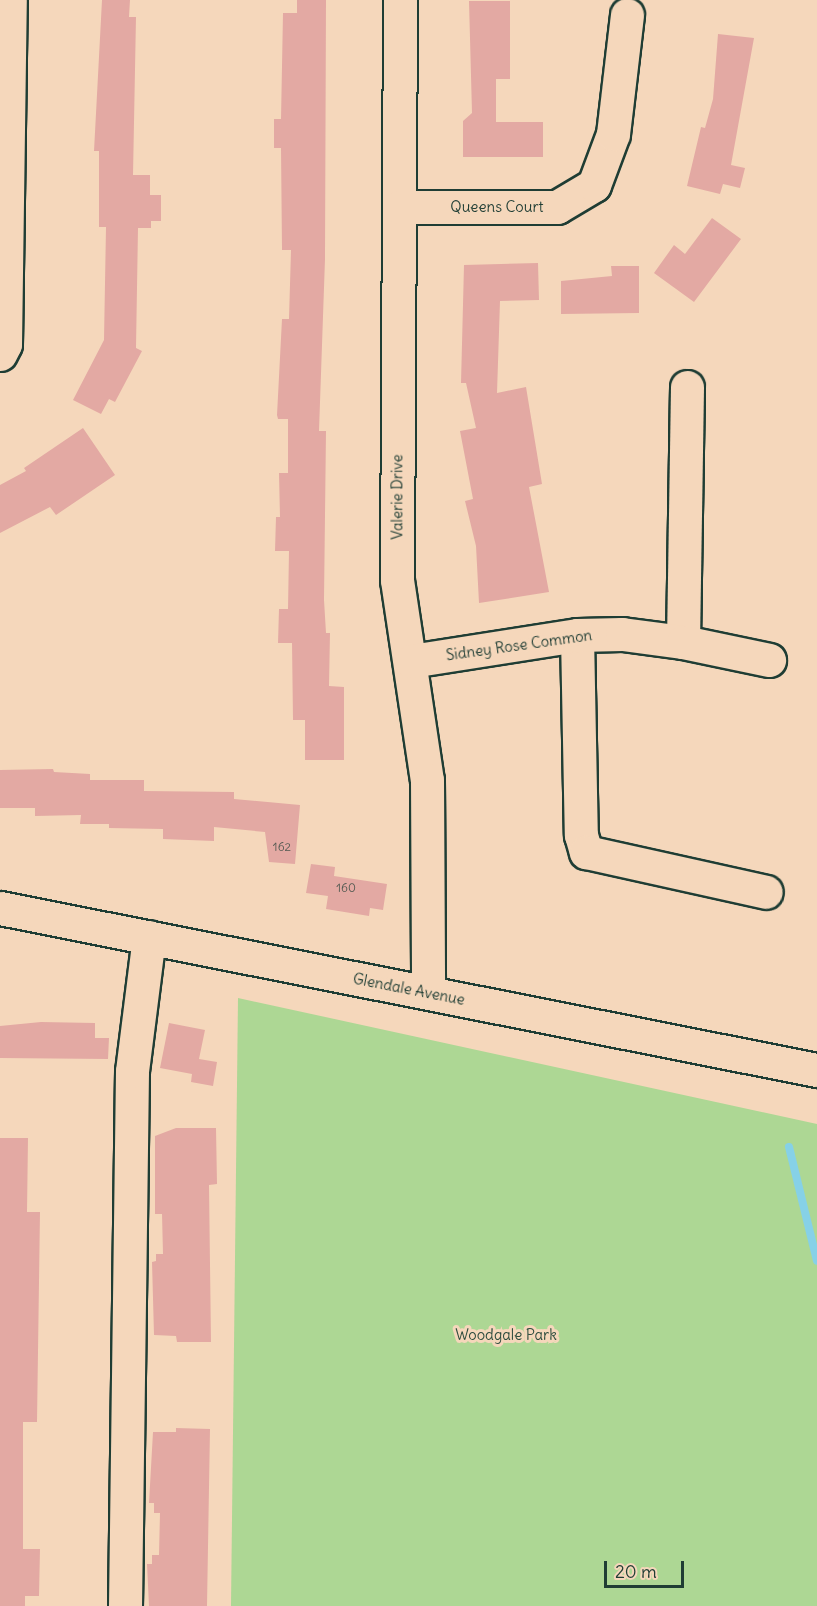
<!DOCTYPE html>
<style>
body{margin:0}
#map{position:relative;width:817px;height:1606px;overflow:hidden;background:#f5d7bb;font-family:Delius,sans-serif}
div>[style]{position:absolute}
.green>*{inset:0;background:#add794}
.stream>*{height:8px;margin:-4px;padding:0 4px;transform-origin:4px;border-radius:4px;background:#86d1e7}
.building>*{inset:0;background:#e3a9a3}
.roads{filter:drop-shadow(2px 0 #1f3d34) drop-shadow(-2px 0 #1f3d34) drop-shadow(0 2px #1f3d34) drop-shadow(0 -2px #1f3d34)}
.minor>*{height:33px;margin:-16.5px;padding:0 16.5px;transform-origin:16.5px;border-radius:16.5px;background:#f5d7bb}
.major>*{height:33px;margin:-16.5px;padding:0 16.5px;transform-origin:16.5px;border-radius:16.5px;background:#f5d7bb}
span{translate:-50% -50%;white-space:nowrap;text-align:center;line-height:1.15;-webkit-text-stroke:6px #f5d7bb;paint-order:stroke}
.number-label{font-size:12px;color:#505850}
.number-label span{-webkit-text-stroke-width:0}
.street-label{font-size:15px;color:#1f3d34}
.park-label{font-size:15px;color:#2d4c3e}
.scale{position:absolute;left:604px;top:1561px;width:80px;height:27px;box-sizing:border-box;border:3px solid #1f3d34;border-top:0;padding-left:8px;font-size:18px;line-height:21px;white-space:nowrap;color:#1f3d34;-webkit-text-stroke:4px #f5d7bb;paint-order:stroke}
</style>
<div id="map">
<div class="green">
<i style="clip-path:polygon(238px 998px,817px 1124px,817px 1606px,231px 1606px)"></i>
</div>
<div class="stream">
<i style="left:789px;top:1147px;width:117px;rotate:76.2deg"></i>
</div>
<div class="building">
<i style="clip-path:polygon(102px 0,130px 0,129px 17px,136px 17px,133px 175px,150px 175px,150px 195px,161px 195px,161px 221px,151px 221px,151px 228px,138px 228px,136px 348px,142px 351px,115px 402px,109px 399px,101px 414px,73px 400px,104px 340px,106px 227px,99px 227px,99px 151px,94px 151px)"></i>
<i style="clip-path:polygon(297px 0,326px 0,325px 259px,319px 431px,326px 431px,324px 600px,326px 633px,330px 633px,329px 686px,344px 687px,344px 760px,305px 760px,305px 720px,293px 720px,292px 643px,278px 643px,279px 609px,288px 609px,289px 551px,275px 551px,276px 517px,280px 517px,279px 473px,288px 473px,288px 419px,278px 419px,277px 415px,282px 319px,289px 319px,291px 250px,282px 250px,281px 148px,274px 148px,274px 119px,281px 119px,283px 13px,297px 13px)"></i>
<i style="clip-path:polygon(469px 1px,510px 1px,510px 79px,496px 79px,496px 122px,543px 122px,543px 157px,463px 157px,463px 121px,472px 113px)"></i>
<i style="clip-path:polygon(718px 34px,754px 38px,731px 165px,745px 168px,740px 188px,723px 184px,720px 194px,687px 186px,701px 127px,705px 128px,713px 99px)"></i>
<i style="clip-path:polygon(712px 218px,741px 239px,694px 302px,654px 273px,674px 245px,685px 254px)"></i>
<i style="clip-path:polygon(538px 263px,539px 300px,500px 301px,497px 393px,526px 387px,542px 484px,529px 487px,549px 592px,479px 603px,476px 546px,465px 501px,473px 499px,460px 431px,476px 428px,466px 383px,461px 383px,464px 265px)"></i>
<i style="clip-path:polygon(611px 266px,639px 266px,639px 313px,561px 314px,561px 281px,612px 276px)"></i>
<i style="clip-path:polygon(83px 428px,115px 475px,56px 515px,50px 507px,0 533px,0 485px,26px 471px,24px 468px)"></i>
<i style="clip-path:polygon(53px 769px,54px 772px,90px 774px,90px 780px,144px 780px,144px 791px,234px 792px,234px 799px,300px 805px,295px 864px,269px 862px,265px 832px,214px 827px,214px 841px,163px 839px,163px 829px,109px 828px,109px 824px,80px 824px,81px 815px,35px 816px,35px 808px,0 808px,0 770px)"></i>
<i style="clip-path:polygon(311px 864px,335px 867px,334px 876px,387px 884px,383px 910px,370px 908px,369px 916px,326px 909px,328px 896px,306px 893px)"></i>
<i style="clip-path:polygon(41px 1022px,95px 1023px,95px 1038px,109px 1038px,108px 1059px,0 1058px,0 1026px)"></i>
<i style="clip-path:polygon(169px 1023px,205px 1030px,199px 1059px,217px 1062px,213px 1086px,191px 1082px,192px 1074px,160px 1068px)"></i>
<i style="clip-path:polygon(176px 1128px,216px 1128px,217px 1184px,209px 1185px,211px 1342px,177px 1342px,176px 1336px,154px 1335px,152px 1262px,156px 1261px,156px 1254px,163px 1254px,162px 1214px,155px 1214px,155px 1136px)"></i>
<i style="clip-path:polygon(0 1138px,28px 1138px,27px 1212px,40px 1212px,37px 1422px,23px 1422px,23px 1549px,40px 1549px,39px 1596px,25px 1596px,25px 1606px,0 1606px)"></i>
<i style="clip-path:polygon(176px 1428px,210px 1429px,207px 1606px,149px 1606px,147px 1564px,152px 1564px,152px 1555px,159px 1555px,160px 1513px,154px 1513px,154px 1503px,149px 1503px,153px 1432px,176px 1432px)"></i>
</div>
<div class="roads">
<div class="minor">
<i style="left:400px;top:0;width:580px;rotate:90.3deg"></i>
<i style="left:397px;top:580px;width:202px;rotate:81.5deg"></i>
<i style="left:427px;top:780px;width:212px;rotate:89.7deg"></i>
<i style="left:399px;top:207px;width:158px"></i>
<i style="left:557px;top:207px;width:43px;rotate:-30.7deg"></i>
<i style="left:594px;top:185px;width:54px;rotate:-69.6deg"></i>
<i style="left:613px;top:134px;width:120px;rotate:-83.3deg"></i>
<i style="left:0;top:354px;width:11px;rotate:-63deg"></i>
<i style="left:5px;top:344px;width:344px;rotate:-89.2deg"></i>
<i style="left:577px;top:635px;width:200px;rotate:88.9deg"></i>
<i style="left:581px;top:835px;width:18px;rotate:74deg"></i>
<i style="left:586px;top:852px;width:184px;rotate:12.5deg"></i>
<i style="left:683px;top:642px;width:255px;rotate:-89.1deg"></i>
<i style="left:411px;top:661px;width:168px;rotate:-8.9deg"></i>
<i style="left:577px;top:635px;width:45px;rotate:-1.3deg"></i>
<i style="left:622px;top:634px;width:62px;rotate:7.5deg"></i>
<i style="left:683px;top:642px;width:88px;rotate:11.8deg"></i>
<i style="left:125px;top:1606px;width:535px;rotate:-89.25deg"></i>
<i style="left:132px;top:1071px;width:135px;rotate:-82.8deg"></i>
</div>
<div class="major">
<i style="left:0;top:908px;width:833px;rotate:11.22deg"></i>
</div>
</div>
<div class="number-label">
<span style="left:282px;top:847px">162</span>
<span style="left:346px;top:888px">160</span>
</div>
<div class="street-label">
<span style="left:497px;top:207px">Queens Court</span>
<span style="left:397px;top:497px;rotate:-90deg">Valerie Drive</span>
<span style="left:519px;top:645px;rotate:-8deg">Sidney Rose Common</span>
<span style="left:409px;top:989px;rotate:11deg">Glendale Avenue</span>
</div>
<div class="park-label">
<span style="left:506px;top:1335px">Woodgale Park</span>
</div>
<div class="scale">20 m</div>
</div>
